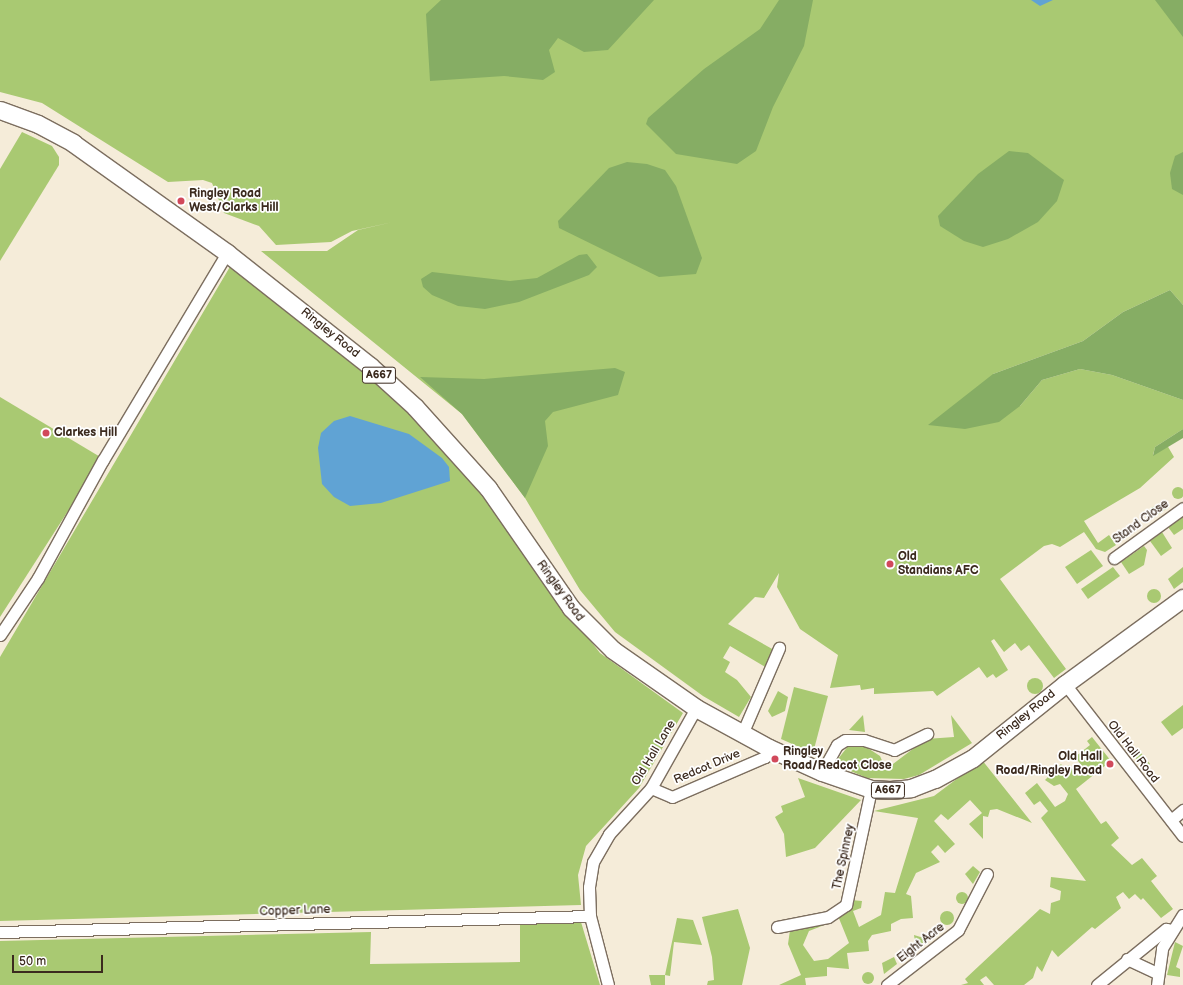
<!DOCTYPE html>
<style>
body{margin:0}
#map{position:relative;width:1183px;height:985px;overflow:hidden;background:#f5ecd9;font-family:"Balsamiq Sans",sans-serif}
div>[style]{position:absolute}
.green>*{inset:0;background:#a9c972}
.round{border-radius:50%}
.forest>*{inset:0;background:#86ad64}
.water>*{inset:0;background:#60a3d4}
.roads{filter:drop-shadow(1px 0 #7c6e5f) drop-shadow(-1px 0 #7c6e5f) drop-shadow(0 1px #7c6e5f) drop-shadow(0 -1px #7c6e5f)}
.street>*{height:11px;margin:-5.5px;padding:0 5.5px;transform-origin:5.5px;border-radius:5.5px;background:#fff}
.primary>*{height:17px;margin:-8.5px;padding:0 8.5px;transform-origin:8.5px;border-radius:8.5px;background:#fff}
.dots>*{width:11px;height:11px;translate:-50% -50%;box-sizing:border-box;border:2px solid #fff;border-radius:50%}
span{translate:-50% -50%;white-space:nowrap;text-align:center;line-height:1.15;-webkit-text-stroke:3.5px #fff;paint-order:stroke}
.shield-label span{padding:1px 3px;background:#fff;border:1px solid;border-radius:3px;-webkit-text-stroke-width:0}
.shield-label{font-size:11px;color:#3b2a1e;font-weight:700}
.poi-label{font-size:12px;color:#3b2a1e;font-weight:700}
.left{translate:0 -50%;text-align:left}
.right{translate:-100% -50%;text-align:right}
.street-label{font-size:12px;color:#3b2a1e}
.scale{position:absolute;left:12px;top:955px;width:91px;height:18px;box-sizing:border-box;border:2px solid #3b2a1e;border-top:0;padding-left:5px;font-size:12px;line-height:14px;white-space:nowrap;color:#3b2a1e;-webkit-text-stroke:3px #fff;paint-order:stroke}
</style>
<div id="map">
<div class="green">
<i style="clip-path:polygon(0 0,1183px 0,1183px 305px,1170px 290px,1123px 312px,1083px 341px,993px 374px,1020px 406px,1042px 380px,1080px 369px,1112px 375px,1183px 400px,1183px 429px,1155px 447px,1153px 455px,1167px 445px,1174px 457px,1140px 488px,1084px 521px,1098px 543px,1109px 535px,1116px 545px,1105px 552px,1096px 549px,1084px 532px,1060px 547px,1052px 544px,1044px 546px,1000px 579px,1066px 669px,1054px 678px,1029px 645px,1021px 651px,1015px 643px,1004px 652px,994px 639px,991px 641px,1008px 670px,996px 678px,993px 674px,987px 678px,979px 667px,937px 696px,933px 691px,874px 694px,874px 688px,861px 690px,860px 685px,830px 688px,838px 655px,800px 629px,777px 587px,779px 573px,764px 598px,755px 597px,728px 624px,774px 650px,767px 668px,730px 646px,723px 658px,730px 662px,725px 672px,737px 680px,751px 697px,739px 717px,703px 696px,615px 632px,580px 590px,525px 498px,462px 414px,261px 251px,327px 251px,358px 230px,393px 222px,352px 231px,331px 242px,276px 245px,259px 226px,224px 213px,212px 183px,203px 180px,168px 182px,42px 103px,0 92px)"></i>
<i style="clip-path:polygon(22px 132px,52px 146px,59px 157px,59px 165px,0 261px,0 169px)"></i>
<i style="clip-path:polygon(231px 265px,398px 400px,482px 489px,549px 587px,600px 653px,683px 713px,639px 788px,586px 846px,578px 875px,581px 905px,0 921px,0 657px)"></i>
<i style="clip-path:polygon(0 397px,102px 458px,0 617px)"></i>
<i class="round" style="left:1172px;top:487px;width:12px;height:12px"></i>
<i style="clip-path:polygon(1152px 507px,1164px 506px,1169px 507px,1150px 520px,1147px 513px)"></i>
<i style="clip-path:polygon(1183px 516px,1183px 529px,1174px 535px,1168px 527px)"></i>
<i style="clip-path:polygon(1162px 532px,1172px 548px,1161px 556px,1150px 541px)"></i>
<i style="clip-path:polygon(1144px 546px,1147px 550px,1144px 565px,1129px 574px,1121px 562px)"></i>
<i style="clip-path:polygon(1091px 550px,1103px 566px,1077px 584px,1065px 567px)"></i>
<i style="clip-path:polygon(1113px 567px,1120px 576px,1088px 599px,1081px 589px)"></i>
<i style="clip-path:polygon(1183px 567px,1183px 582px,1174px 589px,1168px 579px)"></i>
<i class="round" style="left:1147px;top:589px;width:14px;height:14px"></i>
<i class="round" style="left:1027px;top:678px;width:16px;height:16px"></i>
<i style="clip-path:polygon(794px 687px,828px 696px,813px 753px,781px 739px)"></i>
<i style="clip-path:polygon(778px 691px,788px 697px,785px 711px,772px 717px,768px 711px)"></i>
<i style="clip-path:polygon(1183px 705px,1183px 728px,1172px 736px,1161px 722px)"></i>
<i style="clip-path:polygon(863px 715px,865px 732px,849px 730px)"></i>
<i style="clip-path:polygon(951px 715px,972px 743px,919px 775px,904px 779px,867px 778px,834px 764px,849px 745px,863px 745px,880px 756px,884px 765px,893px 764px,926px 739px,954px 737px)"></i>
<i style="clip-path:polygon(1092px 737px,1111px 761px,1076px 789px,1101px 824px,1106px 821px,1119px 838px,1111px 845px,1132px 865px,1142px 858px,1157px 876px,1151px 881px,1173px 909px,1161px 918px,1143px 898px,1141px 900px,1135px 894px,1129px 899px,1123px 892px,1116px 897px,1121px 908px,1095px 929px,1092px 927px,1058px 957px,1052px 950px,1042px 972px,1037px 966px,1033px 978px,1024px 985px,994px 985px,986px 976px,980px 980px,984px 985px,961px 985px,968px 983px,965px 979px,1040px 909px,1050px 914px,1051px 903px,1060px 900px,1061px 891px,1050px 887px,1051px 877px,1086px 881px,1041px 818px,1048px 811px,1040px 801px,1034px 805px,1025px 793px,1037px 783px,1055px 807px,1065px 801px,1068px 794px,1060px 784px,1054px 786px,1045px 780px,1061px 764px,1064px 768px,1069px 765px,1078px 776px,1085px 770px,1075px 757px,1090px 745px,1087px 741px)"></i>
<i style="clip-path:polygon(1141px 753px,1150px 764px,1144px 768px,1134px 756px)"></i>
<i style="clip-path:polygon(982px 760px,1032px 823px,997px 809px,990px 810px,988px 817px,983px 816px,983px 839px,969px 824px,982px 813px,970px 800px,948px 820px,941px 814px,934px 821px,955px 844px,945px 853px,938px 845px,931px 852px,940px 862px,916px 873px,906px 894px,911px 896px,913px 918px,901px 919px,891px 924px,891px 931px,872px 935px,868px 941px,869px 951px,847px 953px,849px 969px,827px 967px,827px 976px,805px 978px,806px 985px,779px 985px,801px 975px,788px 944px,790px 930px,826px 921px,827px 924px,809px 931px,803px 945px,814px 961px,828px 959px,849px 943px,838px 916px,851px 900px,862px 901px,861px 908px,853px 911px,859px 927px,881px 915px,885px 892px,895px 893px,918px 818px,874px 811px,934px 796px)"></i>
<i style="clip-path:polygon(798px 778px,861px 800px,815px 848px,786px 857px,784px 834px,775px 817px,783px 812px,781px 806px,805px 797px)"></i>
<i style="clip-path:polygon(973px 866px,980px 872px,973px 884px,965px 874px)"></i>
<i class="round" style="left:956px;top:892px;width:12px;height:12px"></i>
<i style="clip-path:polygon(738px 909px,750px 948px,742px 985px,707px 985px,708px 981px,714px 980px,712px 957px,702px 917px)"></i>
<i class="round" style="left:940px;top:911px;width:14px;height:14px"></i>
<i style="clip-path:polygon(677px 918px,693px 920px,702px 945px,674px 942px,670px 976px,665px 975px,665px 985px,651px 985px,649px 975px,665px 975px)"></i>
<i style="clip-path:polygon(581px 922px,600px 985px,0 985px,0 941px,371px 932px,370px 964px,520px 962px,520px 923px)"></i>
<i style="clip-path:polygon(914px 935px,927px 939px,916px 949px)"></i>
<i style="clip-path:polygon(1175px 942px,1183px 946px,1176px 967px,1180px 969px,1180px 977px,1167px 975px)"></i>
<i style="clip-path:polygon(894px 957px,897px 964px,884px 974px,882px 963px)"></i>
<i class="round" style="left:862px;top:972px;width:12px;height:12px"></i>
</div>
<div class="forest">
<i style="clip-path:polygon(441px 0,654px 0,608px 50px,584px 52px,558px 38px,549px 50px,555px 72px,543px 80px,504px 76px,430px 81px,426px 14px)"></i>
<i style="clip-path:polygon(779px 0,813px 0,804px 46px,773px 107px,756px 151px,737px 164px,676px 154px,646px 124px,648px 118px,704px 69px,760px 29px)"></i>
<i style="clip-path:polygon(1155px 0,1183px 0,1183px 37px)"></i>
<i style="clip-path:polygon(1009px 151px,1028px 153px,1064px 180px,1057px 201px,1038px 222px,1008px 239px,983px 247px,964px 241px,940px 226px,938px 216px,978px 174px)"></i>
<i style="clip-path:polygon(1183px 152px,1183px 195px,1172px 189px,1170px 173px,1175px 156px)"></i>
<i style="clip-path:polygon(627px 162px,647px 164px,665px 170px,676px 186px,702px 258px,696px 274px,659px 277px,559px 228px,558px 221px,609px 168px)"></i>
<i style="clip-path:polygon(587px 254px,597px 267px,589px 275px,519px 302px,485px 309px,458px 306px,432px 295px,423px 287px,421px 279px,432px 272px,510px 281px,537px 278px,579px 255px)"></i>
<i style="clip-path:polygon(1170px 290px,1183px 305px,1183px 400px,1112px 375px,1080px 369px,1042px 380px,1020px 406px,999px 422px,965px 429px,928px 425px,993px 374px,1083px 341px,1123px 312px)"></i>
<i style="clip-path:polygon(615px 368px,625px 372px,618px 395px,553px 412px,545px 421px,548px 446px,525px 498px,462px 414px,420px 377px,484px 379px)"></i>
<i style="clip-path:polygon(1183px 429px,1183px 438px,1153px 456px,1155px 447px)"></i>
</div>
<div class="water">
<i style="clip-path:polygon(1031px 0,1053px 0,1040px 6px)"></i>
<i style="clip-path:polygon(350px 416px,409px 434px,442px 458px,449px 467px,450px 481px,381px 503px,350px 506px,334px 497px,322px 484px,318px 448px,321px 433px,334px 421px)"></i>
</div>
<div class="roads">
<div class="street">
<i style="left:1114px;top:558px;width:85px;rotate:-35.9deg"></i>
<i style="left:0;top:635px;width:69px;rotate:-56.3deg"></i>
<i style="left:38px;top:578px;width:135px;rotate:-61.2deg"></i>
<i style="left:103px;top:460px;width:241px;rotate:-59.1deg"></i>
<i style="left:1065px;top:684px;width:192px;rotate:52.2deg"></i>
<i style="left:742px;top:734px;width:94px;rotate:-66.7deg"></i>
<i style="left:822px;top:772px;width:31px;rotate:-61deg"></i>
<i style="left:837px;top:745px;width:9px;rotate:-32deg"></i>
<i style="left:845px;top:740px;width:19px"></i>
<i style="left:864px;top:740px;width:32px;rotate:18deg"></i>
<i style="left:894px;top:750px;width:37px;rotate:-26deg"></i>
<i style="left:651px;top:788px;width:23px;rotate:23deg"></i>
<i style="left:672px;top:797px;width:101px;rotate:-23.3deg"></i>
<i style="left:765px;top:757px;width:10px;rotate:-66deg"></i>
<i style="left:1171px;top:820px;width:16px;rotate:-40deg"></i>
<i style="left:777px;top:927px;width:52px;rotate:-11.1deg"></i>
<i style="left:828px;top:917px;width:22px;rotate:-34deg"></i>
<i style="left:846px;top:905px;width:119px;rotate:-77.8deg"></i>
<i style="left:0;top:932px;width:590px;rotate:-1.55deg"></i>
<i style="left:1127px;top:959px;width:33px;rotate:25deg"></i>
<i style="left:608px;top:985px;width:71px;rotate:-104.6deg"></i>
<i style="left:590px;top:916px;width:29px;rotate:-92deg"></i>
<i style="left:589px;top:887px;width:25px;rotate:-81deg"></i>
<i style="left:593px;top:862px;width:32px;rotate:-60deg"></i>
<i style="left:609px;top:834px;width:62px;rotate:-47.6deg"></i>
<i style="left:651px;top:788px;width:92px;rotate:-60.6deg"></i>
<i style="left:887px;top:985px;width:90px;rotate:-37.8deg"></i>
<i style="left:958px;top:930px;width:63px;rotate:-62.6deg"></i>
<i style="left:1097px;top:985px;width:89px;rotate:-39.1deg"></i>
<i style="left:1166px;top:929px;width:5px;rotate:11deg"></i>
<i style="left:1157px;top:985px;width:37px;rotate:-82deg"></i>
<i style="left:1162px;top:948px;width:39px;rotate:-58deg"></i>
</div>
<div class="primary">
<i style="left:0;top:110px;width:40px;rotate:20.2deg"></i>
<i style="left:38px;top:124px;width:40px;rotate:28deg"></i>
<i style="left:73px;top:143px;width:189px;rotate:35.5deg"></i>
<i style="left:227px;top:253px;width:182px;rotate:38.3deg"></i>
<i style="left:370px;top:366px;width:61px;rotate:42.3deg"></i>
<i style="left:415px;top:407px;width:109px;rotate:48deg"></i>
<i style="left:488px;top:488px;width:146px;rotate:55.3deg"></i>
<i style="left:571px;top:608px;width:59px;rotate:45deg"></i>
<i style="left:613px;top:650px;width:101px;rotate:34.9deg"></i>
<i style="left:696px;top:708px;width:83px;rotate:28.7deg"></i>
<i style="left:769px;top:748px;width:58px;rotate:24.4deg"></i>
<i style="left:822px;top:772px;width:52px;rotate:19.1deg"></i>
<i style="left:871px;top:789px;width:19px;rotate:3deg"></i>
<i style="left:890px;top:790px;width:21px;rotate:-5deg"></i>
<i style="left:911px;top:788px;width:26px;rotate:-21deg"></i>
<i style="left:935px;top:779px;width:43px;rotate:-28.9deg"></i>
<i style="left:973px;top:758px;width:118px;rotate:-38.8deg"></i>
<i style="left:1065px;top:684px;width:146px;rotate:-36.1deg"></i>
</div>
</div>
<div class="dots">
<i style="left:181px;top:201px;background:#d1495b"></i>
<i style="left:46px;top:433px;background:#d1495b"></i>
<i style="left:890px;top:564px;background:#d1495b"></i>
<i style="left:775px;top:759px;background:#d1495b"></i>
<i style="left:1110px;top:764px;background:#d1495b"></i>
</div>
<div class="shield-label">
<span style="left:379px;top:375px">A667</span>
<span style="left:888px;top:790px">A667</span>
</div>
<div class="poi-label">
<span class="left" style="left:189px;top:201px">Ringley Road<br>West/Clarks Hill</span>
<span class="left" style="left:54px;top:433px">Clarkes Hill</span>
<span class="left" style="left:898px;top:564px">Old<br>Standians AFC</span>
<span class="left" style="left:783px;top:759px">Ringley<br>Road/Redcot Close</span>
<span class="right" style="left:1102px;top:764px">Old Hall<br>Road/Ringley Road</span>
</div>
<div class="street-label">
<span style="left:330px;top:333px;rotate:39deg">Ringley Road</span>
<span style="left:1141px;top:522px;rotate:-36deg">Stand Close</span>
<span style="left:560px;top:591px;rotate:54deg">Ringley Road</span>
<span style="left:1026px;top:715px;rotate:-39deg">Ringley Road</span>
<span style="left:1133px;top:752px;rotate:52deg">Old Hall Road</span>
<span style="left:654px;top:753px;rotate:-59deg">Old Hall Lane</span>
<span style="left:707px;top:767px;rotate:-23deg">Redcot Drive</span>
<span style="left:844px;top:857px;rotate:-78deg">The Spinney</span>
<span style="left:295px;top:911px;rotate:-2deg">Copper Lane</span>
<span style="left:921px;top:943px;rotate:-38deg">Eight Acre</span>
</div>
<div class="scale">50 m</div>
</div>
